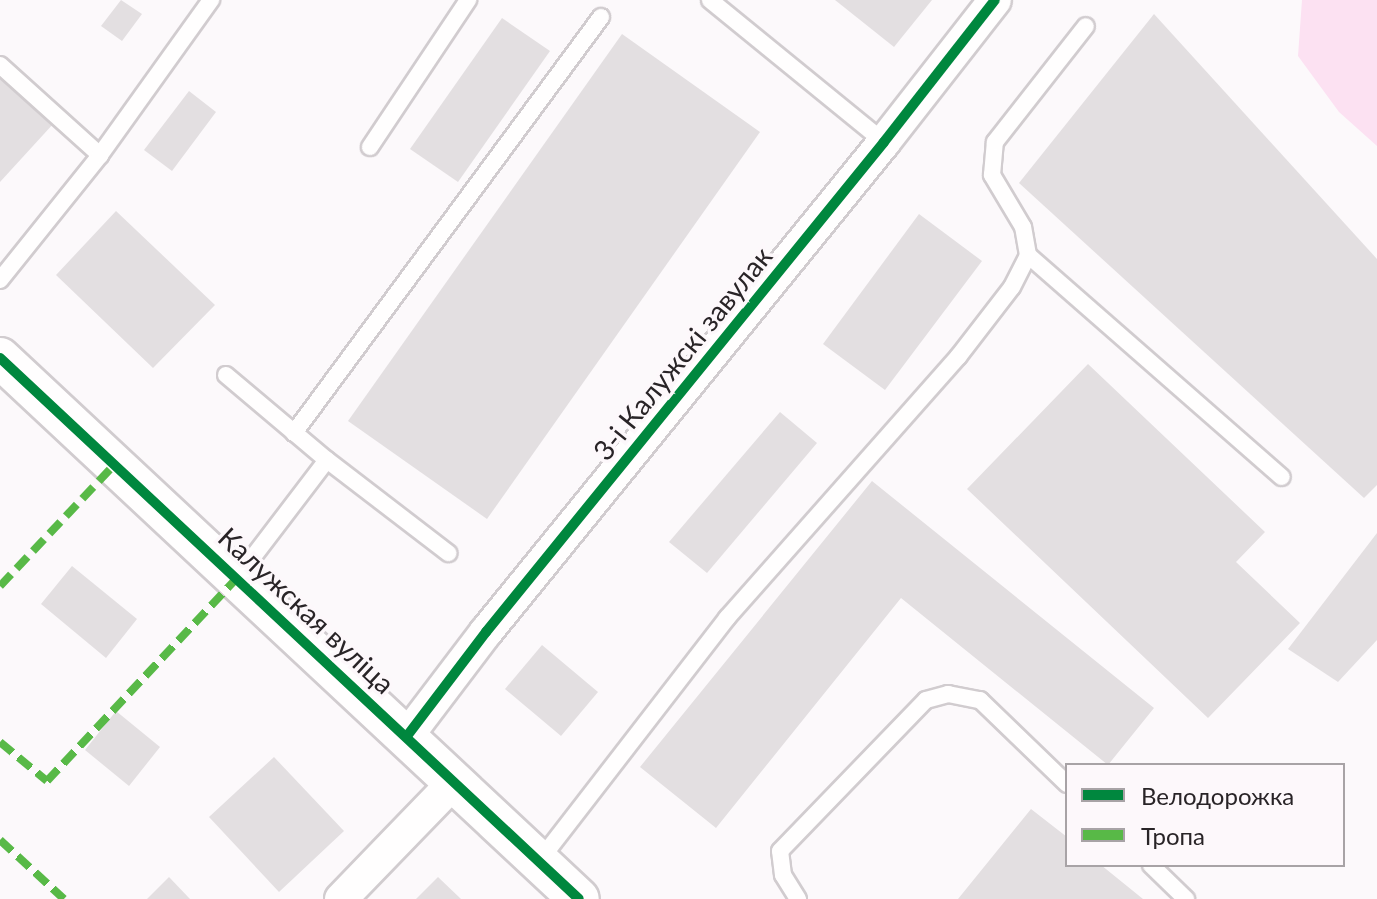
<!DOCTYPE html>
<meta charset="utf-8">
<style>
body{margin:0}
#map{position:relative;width:1377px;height:899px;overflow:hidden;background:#fcf9fb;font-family:Lato,sans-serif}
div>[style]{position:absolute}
.green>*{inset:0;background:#fce1f2}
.building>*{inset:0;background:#e3dfe1}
.roads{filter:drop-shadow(2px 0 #d1cccf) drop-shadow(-2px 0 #d1cccf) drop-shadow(0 2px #d1cccf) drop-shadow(0 -2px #d1cccf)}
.service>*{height:16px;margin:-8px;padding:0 8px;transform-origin:8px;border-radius:8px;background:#fffefe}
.minor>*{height:32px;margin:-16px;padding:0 16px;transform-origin:16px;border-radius:16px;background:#fffefe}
.tertiary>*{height:40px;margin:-20px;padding:0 20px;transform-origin:20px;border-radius:20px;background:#fffefe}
.quiet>*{height:8px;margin-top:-4px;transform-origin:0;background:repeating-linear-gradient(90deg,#58b947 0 16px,transparent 0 24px)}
.cycleway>*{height:10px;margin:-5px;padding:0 5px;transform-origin:5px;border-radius:5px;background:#00873e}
span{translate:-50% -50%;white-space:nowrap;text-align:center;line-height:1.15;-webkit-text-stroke:7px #fdf8fb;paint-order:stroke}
.street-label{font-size:28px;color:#292427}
.legend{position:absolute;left:1065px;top:763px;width:280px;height:104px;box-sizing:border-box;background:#fdf8fb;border:2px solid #a8a3a6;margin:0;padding:10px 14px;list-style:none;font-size:24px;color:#292427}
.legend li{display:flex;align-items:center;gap:16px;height:40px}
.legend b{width:40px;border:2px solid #a8a3a6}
</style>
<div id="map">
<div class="green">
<i style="clip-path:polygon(1302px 0,1377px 0,1377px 146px,1339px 112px,1298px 56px)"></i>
</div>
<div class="building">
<i style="clip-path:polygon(121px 0,142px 14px,122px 41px,101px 26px)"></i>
<i style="clip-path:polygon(835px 0,932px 0,894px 47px)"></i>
<i style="clip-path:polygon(1154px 14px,1377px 259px,1377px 485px,1364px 498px,1019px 183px)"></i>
<i style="clip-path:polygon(502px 18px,550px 51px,458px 182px,410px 149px)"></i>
<i style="clip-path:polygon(622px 34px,760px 132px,487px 519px,348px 421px)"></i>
<i style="clip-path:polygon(0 74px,54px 123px,0 182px)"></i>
<i style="clip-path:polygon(189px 91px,216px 112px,172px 171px,144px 150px)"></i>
<i style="clip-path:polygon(116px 211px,215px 305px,153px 368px,56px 275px)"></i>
<i style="clip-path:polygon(919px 214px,982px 261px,885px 390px,823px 344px)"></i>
<i style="clip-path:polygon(1088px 364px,1265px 532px,1236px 562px,1300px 623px,1208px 718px,967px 489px)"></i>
<i style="clip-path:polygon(780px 412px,817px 443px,707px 573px,669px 542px)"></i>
<i style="clip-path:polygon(872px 481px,1154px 708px,1108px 765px,901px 598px,716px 828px,640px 767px)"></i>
<i style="clip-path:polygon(1377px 533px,1377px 640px,1338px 682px,1288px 649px)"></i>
<i style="clip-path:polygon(72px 566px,137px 619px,106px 658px,41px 604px)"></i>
<i style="clip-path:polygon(542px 645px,598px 692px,561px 736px,505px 689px)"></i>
<i style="clip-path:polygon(116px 711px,160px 747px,129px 786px,85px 750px)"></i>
<i style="clip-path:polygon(274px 757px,344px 831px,279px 892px,209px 817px)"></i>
<i style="clip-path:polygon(1031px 809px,1067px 837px,1067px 865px,1101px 865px,1143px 899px,958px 899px)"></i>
<i style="clip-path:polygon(169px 877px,190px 899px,147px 899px)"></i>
<i style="clip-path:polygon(438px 877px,461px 899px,416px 899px)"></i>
</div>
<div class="roads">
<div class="service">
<i style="left:710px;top:0;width:225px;rotate:39.2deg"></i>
<i style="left:0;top:65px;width:135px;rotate:42deg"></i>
<i style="left:370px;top:147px;width:177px;rotate:-56.3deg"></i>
<i style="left:1028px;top:255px;width:337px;rotate:41.2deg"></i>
<i style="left:0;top:280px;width:160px;rotate:-51.3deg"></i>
<i style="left:100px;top:155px;width:191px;rotate:-54.4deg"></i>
<i style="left:226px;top:375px;width:132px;rotate:40.1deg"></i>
<i style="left:294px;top:433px;width:517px;rotate:-53.57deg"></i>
<i style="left:237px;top:578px;width:148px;rotate:-52.7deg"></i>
<i style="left:327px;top:460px;width:153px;rotate:37.5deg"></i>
<i style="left:540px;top:860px;width:306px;rotate:-52.3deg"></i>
<i style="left:727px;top:618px;width:349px;rotate:-48.5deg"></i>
<i style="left:958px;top:357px;width:88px;rotate:-52.4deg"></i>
<i style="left:1012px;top:287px;width:36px;rotate:-63deg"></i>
<i style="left:1028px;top:255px;width:28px;rotate:-100deg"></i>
<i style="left:1023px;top:227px;width:61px;rotate:-120.8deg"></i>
<i style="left:992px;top:175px;width:33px;rotate:-85deg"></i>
<i style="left:995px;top:142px;width:147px;rotate:-51.9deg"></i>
<i style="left:1151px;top:865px;width:49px;rotate:44.2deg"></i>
<i style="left:798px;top:899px;width:28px;rotate:-122deg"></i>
<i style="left:783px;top:875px;width:24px;rotate:-97deg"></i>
<i style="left:780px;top:851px;width:210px;rotate:-46deg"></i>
<i style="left:926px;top:700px;width:23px;rotate:-15deg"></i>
<i style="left:948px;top:694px;width:33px;rotate:11deg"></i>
<i style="left:980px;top:700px;width:121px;rotate:44deg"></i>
</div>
<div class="minor">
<i style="left:407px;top:736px;width:131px;rotate:-52.8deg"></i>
<i style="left:486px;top:632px;width:631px;rotate:-50.91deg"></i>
<i style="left:884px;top:142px;width:180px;rotate:-52deg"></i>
<i style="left:341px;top:899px;width:164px;rotate:-46deg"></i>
</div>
<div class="tertiary">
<i style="left:0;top:358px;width:792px;rotate:43.06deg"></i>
</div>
</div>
<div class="quiet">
<i style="left:0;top:586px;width:168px;rotate:-46.7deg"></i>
<i style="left:0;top:742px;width:61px;rotate:39.7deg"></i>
<i style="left:47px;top:781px;width:278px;rotate:-46.9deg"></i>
<i style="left:0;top:840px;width:87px;rotate:42.7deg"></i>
</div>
<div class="cycleway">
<i style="left:0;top:358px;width:792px;rotate:43.06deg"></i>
<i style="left:407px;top:736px;width:131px;rotate:-52.8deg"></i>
<i style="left:486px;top:632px;width:631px;rotate:-50.91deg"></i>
<i style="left:884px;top:142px;width:180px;rotate:-52deg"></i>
</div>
<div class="street-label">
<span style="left:682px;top:353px;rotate:-51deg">3-і Калужскі завулак</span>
<span style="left:307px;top:610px;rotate:43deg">Калужская вуліца</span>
</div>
<ul class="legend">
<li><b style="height:10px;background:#00873e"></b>Велодорожка</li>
<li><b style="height:10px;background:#58b947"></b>Тропа</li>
</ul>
</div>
